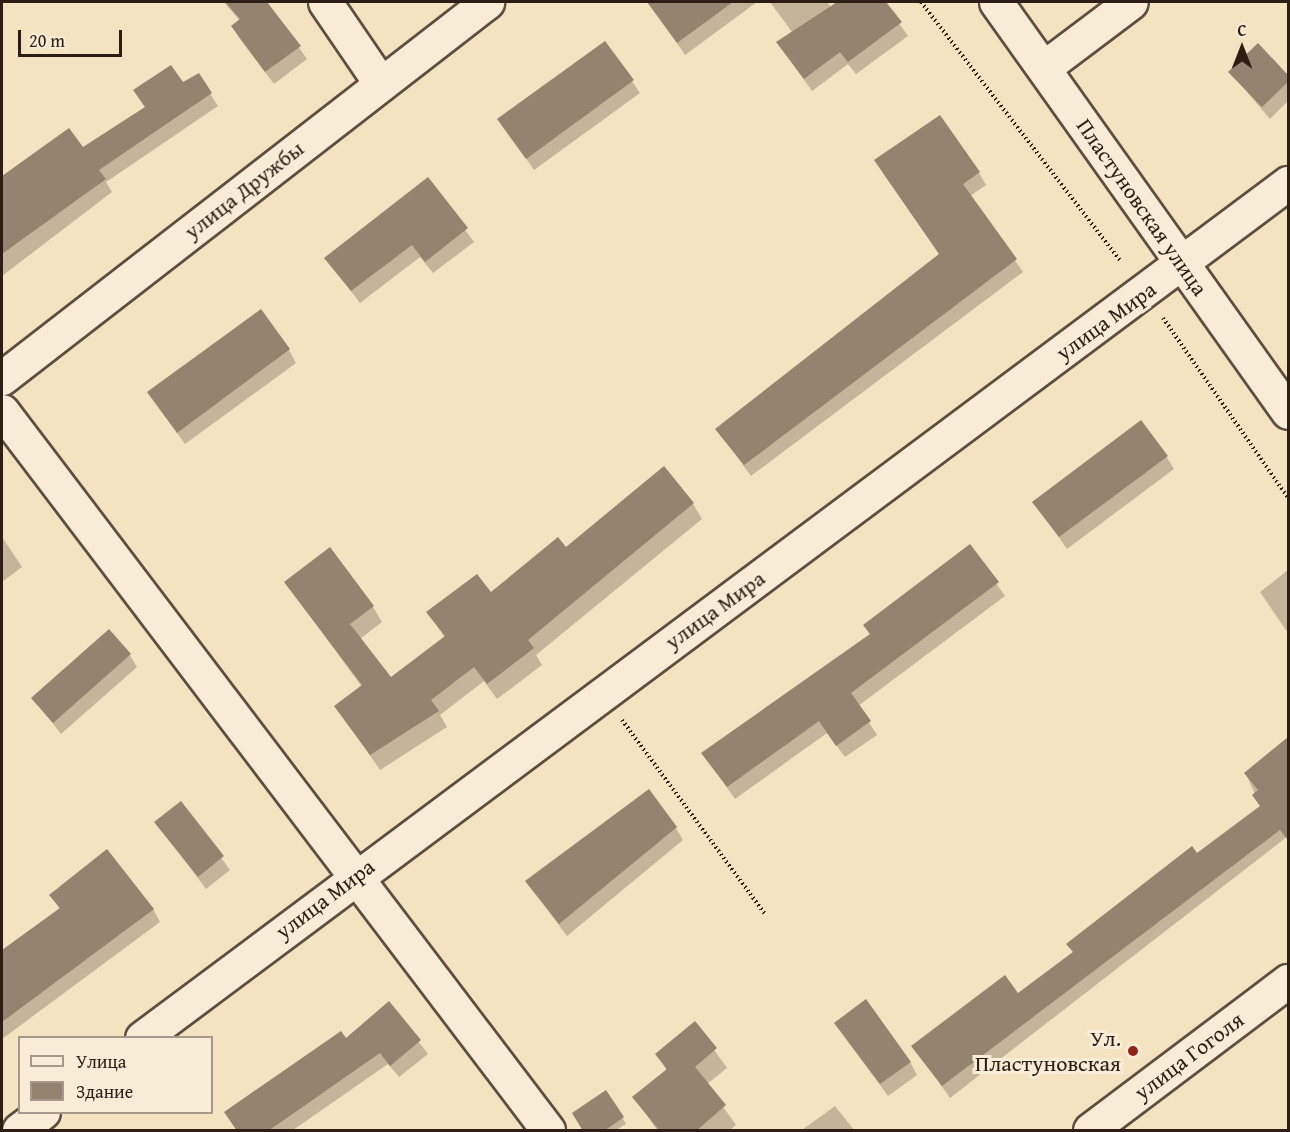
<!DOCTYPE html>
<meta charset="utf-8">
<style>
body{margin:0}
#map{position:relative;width:1290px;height:1132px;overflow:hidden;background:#f4e2c1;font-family:"Gentium Book Plus",serif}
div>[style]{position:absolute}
.shadow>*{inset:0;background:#0003}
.building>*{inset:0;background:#94836e}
.path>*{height:4px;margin-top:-2px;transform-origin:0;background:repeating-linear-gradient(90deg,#2d1d14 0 1.5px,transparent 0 4.5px)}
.roads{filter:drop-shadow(2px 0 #5f4e3f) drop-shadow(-2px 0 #5f4e3f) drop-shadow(0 2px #5f4e3f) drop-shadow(0 -2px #5f4e3f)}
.minor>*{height:33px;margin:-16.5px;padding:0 16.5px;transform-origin:16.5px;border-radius:16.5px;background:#f8ecd7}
.dots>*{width:16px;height:16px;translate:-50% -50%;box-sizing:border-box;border:3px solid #f8ecd7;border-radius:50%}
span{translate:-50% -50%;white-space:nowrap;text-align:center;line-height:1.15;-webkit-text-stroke:6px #f8ecd7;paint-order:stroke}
.street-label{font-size:22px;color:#2d1d14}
.poi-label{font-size:22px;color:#2d1d14}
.right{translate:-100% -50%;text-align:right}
.frame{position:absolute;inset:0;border:3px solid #2d1d14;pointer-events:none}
.legend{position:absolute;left:18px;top:1036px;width:195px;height:78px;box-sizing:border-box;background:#f8ecd7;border:2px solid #a79989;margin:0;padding:8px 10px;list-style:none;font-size:18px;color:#2d1d14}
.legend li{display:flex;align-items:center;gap:12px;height:30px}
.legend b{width:30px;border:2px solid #a79989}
.north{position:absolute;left:1212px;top:18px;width:60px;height:60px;-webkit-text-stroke:4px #f8ecd7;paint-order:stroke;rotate:0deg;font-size:16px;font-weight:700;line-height:24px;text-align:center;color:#2d1d14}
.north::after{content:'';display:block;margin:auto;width:21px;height:27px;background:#2d1d14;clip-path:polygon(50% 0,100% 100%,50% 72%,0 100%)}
.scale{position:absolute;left:18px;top:30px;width:104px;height:27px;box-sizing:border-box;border:3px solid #2d1d14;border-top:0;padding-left:8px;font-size:18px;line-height:21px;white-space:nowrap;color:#2d1d14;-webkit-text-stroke:4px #f8ecd7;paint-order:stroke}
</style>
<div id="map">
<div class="shadow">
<i style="clip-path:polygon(224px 2px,267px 2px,307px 59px,274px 84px,240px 39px,233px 27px,240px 21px)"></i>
<i style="clip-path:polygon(663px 2px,757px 2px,685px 55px,654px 9px)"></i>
<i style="clip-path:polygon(770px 2px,827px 2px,831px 7px,839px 2px,884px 2px,908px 36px,856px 74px,848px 64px,812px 91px,778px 43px,792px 32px)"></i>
<i style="clip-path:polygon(1258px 45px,1288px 77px,1288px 101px,1270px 119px,1230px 72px)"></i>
<i style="clip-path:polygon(198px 75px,218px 106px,106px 182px,112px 192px,2px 276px,2px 183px,69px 130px,82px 149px,146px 108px,142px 103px)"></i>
<i style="clip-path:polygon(632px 81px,640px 93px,534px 170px,499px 120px)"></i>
<i style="clip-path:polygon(883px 173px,979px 173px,986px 185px,970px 196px,1023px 272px,751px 476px,717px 429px,940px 255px)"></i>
<i style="clip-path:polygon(427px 179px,474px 242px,433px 273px,420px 257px,360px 303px,326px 258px)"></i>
<i style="clip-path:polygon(289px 350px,296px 363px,185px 444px,149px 393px)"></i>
<i style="clip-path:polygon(1166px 456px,1174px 469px,1067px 549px,1034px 502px)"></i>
<i style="clip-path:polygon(693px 504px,702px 519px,536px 655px,542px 665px,497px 699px,484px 681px,440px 715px,447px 727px,380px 770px,336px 706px,362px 687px,285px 582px,373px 607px,382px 622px,360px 639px,391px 679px,445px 638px,428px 612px,491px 594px,566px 549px)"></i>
<i style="clip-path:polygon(2px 537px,22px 567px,2px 582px)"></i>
<i style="clip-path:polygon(970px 546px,1005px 596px,858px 706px,877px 735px,845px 757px,827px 733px,735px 799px,703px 753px,870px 635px,865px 625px)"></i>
<i style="clip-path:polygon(1288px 570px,1288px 633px,1260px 592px)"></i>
<i style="clip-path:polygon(129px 654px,137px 667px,61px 734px,33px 698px)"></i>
<i style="clip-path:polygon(1288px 739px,1288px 836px,950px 1098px,913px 1046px,1018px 995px,1261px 807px,1246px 774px)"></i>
<i style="clip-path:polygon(181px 803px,230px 870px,206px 889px,156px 822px)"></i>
<i style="clip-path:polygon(676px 828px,683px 840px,567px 936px,527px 882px)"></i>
<i style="clip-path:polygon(51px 895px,153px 909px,160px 922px,2px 1039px,2px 952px,60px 910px)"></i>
<i style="clip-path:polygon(389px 1003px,428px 1054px,399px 1077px,388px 1064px,293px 1130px,237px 1130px)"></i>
<i style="clip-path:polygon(695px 1023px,727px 1068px,707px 1084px,736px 1125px,730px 1130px,657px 1130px,634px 1097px,667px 1071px,657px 1054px)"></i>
<i style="clip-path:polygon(844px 1036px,910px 1062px,917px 1075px,888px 1096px)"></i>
<i style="clip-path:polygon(606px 1092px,626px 1124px,616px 1130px,584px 1130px)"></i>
<i style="clip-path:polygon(835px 1106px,854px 1130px,802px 1130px)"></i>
</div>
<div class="building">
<i style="clip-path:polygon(225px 2px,267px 2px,301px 46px,265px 72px,231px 26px,240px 19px)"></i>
<i style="clip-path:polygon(647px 2px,733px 2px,677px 43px)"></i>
<i style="clip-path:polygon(837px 2px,886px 2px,902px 22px,848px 62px,840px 52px,804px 79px,776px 42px)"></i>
<i style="clip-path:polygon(605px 41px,634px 80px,526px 159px,497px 119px)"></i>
<i style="clip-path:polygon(1258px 43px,1288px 75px,1288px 82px,1262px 107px,1228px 72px)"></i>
<i style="clip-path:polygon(171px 65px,183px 82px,199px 73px,212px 93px,99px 170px,106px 179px,2px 254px,2px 176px,69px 128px,83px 147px,145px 107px,133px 90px)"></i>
<i style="clip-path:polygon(940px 115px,980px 172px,963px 184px,1017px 259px,744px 465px,715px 429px,939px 254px,874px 160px)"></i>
<i style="clip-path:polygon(428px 177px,468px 228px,425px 262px,412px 245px,351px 291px,324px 258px)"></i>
<i style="clip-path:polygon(261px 309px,290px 349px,177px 433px,147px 392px)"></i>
<i style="clip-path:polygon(1141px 420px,1168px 456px,1059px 537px,1032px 502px)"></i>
<i style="clip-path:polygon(664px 466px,694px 503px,528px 640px,534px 648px,487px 684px,474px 667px,431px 700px,439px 711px,370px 755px,334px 706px,362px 685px,284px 582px,330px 547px,374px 606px,350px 624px,391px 677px,445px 636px,426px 612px,477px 574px,491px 592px,558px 537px,566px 547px)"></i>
<i style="clip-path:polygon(970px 544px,999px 582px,851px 693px,871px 721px,836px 746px,819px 721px,727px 787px,701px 753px,870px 634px,863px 625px)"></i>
<i style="clip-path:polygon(109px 629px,131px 654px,53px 723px,31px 698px)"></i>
<i style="clip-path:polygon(1288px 737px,1288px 840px,1280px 830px,942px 1086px,911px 1046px,1005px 975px,1018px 993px,1073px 952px,1066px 944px,1192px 846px,1197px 853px,1260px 806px,1252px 795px,1258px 790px,1244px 773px)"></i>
<i style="clip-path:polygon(649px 789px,677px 827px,559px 924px,525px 881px)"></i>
<i style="clip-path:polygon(181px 801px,224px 856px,198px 877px,154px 822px)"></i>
<i style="clip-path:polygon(107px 849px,154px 909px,2px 1022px,2px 950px,60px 908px,49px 895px)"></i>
<i style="clip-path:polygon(866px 999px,911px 1062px,880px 1084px,834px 1023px)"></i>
<i style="clip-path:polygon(389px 1001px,421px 1040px,390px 1066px,380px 1053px,268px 1131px,237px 1131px,224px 1112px,341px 1031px,346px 1038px)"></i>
<i style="clip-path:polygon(695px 1021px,717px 1048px,695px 1067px,726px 1105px,696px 1131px,660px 1131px,632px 1097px,667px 1069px,655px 1054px)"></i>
<i style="clip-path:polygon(606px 1090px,624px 1117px,604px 1131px,583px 1131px,572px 1113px)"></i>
</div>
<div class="path">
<i style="left:921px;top:2px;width:328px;rotate:52.4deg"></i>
<i style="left:1163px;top:318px;width:219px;rotate:55.2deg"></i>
<i style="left:622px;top:720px;width:242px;rotate:53.6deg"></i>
</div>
<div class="roads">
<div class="minor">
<i style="left:325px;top:2px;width:99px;rotate:55.7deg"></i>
<i style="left:996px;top:2px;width:503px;rotate:54.54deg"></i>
<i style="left:1046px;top:66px;width:106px;rotate:-37deg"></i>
<i style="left:2px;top:378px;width:614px;rotate:-37.78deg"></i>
<i style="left:2px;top:411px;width:903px;rotate:52.79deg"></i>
<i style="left:142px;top:1038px;width:1430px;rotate:-36.73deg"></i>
<i style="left:19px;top:1130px;width:30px;rotate:-37deg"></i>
<i style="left:1090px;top:1130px;width:248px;rotate:-37deg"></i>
</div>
</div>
<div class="dots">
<i style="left:1133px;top:1051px;background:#8f2418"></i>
</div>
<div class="street-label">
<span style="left:244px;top:190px;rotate:-38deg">улица Дружбы</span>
<span style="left:1142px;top:207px;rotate:55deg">Пластуновская улица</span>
<span style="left:1106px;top:321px;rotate:-36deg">улица Мира</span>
<span style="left:715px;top:610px;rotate:-36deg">улица Мира</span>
<span style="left:325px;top:899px;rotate:-37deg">улица Мира</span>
<span style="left:1189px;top:1056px;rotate:-37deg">улица Гоголя</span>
</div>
<div class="poi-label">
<span class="right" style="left:1121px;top:1051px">Ул.<br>Пластуновская</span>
</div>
<div class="frame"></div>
<ul class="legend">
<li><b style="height:8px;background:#f8ecd7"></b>Улица</li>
<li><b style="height:16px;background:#94836e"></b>Здание</li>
</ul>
<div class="north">С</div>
<div class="scale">20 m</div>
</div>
